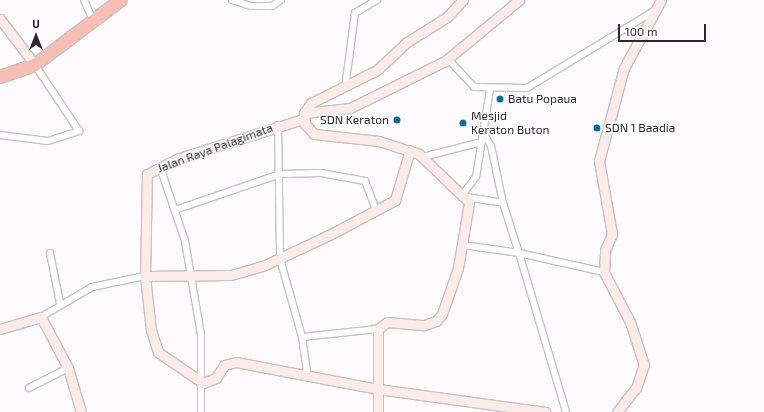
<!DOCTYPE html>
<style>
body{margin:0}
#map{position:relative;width:764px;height:412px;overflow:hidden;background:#fdfbfe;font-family:"Exo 2",sans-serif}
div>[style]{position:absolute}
.roads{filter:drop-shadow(1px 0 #c6c3c7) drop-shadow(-1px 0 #c6c3c7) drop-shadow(0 1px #c6c3c7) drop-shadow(0 -1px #c6c3c7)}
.street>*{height:6px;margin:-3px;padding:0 3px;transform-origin:3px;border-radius:3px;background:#fff}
.secondary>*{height:9px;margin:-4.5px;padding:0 4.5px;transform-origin:4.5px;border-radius:4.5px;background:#fcece9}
.highway>*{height:12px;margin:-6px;padding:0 6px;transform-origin:6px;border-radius:6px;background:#f6beb5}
.dots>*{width:11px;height:11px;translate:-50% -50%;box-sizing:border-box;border:2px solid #fff;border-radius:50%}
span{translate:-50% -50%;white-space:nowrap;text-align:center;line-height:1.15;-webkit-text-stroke:3px #fff;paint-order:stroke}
.poi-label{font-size:12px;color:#2b2a2b}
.left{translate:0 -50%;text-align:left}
.right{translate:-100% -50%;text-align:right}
.street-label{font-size:12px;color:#2b2a2b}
.north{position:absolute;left:16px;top:16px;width:40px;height:40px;-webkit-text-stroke:3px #fff;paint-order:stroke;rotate:0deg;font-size:11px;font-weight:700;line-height:16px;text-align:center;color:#2b2a2b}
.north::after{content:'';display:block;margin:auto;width:14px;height:18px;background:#2b2a2b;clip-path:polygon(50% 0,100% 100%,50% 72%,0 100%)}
.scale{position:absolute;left:618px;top:24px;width:88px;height:18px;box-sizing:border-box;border:2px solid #2b2a2b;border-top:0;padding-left:5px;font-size:12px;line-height:14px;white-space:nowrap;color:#2b2a2b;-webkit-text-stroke:3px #fff;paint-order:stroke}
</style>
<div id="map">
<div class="roads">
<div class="street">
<i style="left:84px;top:0;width:22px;rotate:66deg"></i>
<i style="left:232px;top:0;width:20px;rotate:18deg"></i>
<i style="left:251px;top:6px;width:21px"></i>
<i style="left:272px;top:6px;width:11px;rotate:-34deg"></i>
<i style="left:448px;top:59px;width:38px;rotate:47deg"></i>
<i style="left:474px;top:87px;width:53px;rotate:1.1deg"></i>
<i style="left:527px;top:88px;width:151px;rotate:-31.2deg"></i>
<i style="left:345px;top:88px;width:76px;rotate:-82.4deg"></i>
<i style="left:355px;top:13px;width:26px;rotate:-31deg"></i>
<i style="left:278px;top:125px;width:134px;rotate:89.1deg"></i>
<i style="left:280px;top:259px;width:81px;rotate:74.2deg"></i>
<i style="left:302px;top:337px;width:41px;rotate:81.7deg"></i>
<i style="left:483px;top:133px;width:15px;rotate:58deg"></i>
<i style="left:491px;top:146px;width:58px;rotate:78.1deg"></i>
<i style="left:0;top:135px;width:48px;rotate:7.1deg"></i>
<i style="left:48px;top:141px;width:33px;rotate:-18deg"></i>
<i style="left:79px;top:131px;width:79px;rotate:-123.7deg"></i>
<i style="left:423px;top:157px;width:61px;rotate:-14.3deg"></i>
<i style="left:160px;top:167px;width:78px;rotate:71.3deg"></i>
<i style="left:185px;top:241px;width:95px;rotate:80.3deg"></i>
<i style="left:201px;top:335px;width:77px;rotate:90deg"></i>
<i style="left:463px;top:194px;width:21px;rotate:-53deg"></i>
<i style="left:476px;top:177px;width:88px;rotate:-80.9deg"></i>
<i style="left:466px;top:197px;width:37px;rotate:9deg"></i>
<i style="left:503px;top:203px;width:52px;rotate:72.3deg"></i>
<i style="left:519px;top:253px;width:87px;rotate:12.6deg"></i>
<i style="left:175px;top:210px;width:111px;rotate:-18.9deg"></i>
<i style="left:280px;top:174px;width:41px;rotate:-1.4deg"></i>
<i style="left:321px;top:173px;width:45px;rotate:10.3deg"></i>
<i style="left:365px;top:181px;width:31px;rotate:69deg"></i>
<i style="left:463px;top:245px;width:57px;rotate:8.1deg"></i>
<i style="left:519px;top:253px;width:166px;rotate:73.5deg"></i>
<i style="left:50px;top:253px;width:51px;rotate:78.7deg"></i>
<i style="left:41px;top:317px;width:59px;rotate:-30.5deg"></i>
<i style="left:92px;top:287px;width:54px;rotate:-11.7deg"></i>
<i style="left:302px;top:337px;width:76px;rotate:-6deg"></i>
<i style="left:29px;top:388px;width:44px;rotate:-27.1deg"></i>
</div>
<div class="secondary">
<i style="left:0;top:19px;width:58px;rotate:52.7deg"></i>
<i style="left:304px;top:113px;width:46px;rotate:-6.2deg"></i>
<i style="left:350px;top:108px;width:106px;rotate:-26.3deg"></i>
<i style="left:445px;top:61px;width:96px;rotate:-39.5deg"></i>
<i style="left:303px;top:119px;width:130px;rotate:162.5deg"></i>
<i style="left:179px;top:158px;width:36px;rotate:153deg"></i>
<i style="left:147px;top:174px;width:102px;rotate:91.1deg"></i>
<i style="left:145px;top:276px;width:54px;rotate:83.7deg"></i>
<i style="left:151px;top:330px;width:23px;rotate:72deg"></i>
<i style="left:158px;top:352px;width:55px;rotate:34.6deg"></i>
<i style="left:203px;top:383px;width:14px;rotate:-21deg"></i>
<i style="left:216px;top:378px;width:15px;rotate:-58deg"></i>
<i style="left:224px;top:365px;width:12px;rotate:-14deg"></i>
<i style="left:236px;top:362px;width:145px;rotate:10.8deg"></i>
<i style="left:378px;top:389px;width:169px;rotate:7.8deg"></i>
<i style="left:145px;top:276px;width:86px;rotate:-0.7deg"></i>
<i style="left:231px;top:275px;width:33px;rotate:-16deg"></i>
<i style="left:263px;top:266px;width:73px;rotate:-25.2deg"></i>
<i style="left:329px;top:235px;width:75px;rotate:-27.9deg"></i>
<i style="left:395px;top:200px;width:52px;rotate:-73.3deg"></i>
<i style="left:0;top:329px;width:43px;rotate:-16.3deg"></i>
<i style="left:41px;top:317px;width:58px;rotate:62.1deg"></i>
<i style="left:68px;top:368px;width:46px;rotate:73.5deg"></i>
<i style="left:378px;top:412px;width:83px;rotate:-90deg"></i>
<i style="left:378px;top:329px;width:11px;rotate:-38deg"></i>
<i style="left:387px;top:322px;width:37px;rotate:5deg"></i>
<i style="left:424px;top:325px;width:13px;rotate:-18deg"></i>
<i style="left:436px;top:321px;width:9px;rotate:-49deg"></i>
<i style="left:442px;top:314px;width:49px;rotate:-70.8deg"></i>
<i style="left:458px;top:268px;width:67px;rotate:-80.5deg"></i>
<i style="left:469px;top:202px;width:69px;rotate:-136.2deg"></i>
<i style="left:419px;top:154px;width:42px;rotate:-162deg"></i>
<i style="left:379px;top:141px;width:65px;rotate:-173.9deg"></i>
<i style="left:314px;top:134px;width:13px;rotate:-132deg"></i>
<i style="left:305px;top:124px;width:11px;rotate:-95deg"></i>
<i style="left:304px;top:113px;width:12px;rotate:-55deg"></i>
<i style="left:311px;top:103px;width:74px;rotate:-26.6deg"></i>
<i style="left:377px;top:70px;width:41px;rotate:-43deg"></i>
<i style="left:407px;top:42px;width:47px;rotate:-32deg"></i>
<i style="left:447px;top:17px;width:23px;rotate:-47deg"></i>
<i style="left:617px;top:412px;width:31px;rotate:-52deg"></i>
<i style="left:636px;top:388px;width:24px;rotate:-71deg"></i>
<i style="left:644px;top:365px;width:45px;rotate:-108deg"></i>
<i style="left:630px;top:322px;width:56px;rotate:-117.5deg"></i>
<i style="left:604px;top:272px;width:22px;rotate:-87deg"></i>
<i style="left:605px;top:250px;width:17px;rotate:-66deg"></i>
<i style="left:612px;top:234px;width:74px;rotate:-100.1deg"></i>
<i style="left:599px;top:161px;width:96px;rotate:-75deg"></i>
<i style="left:624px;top:68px;width:77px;rotate:-61.4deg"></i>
</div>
<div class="highway">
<i style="left:0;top:77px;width:37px;rotate:-19deg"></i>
<i style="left:35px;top:65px;width:108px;rotate:-37.1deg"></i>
</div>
</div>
<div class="dots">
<i style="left:500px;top:99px;background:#126c9b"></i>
<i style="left:397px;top:120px;background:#126c9b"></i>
<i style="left:463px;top:123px;background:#126c9b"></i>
<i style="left:597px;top:128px;background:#126c9b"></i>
</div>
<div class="poi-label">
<span class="left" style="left:508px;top:99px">Batu Popaua</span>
<span class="left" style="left:471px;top:123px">Mesjid<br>Keraton Buton</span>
<span class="right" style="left:389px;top:120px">SDN Keraton</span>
<span class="left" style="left:605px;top:128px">SDN 1 Baadia</span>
</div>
<div class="street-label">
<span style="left:215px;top:148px;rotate:-20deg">Jalan Raya Palagimata</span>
</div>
<div class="north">U</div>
<div class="scale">100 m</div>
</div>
